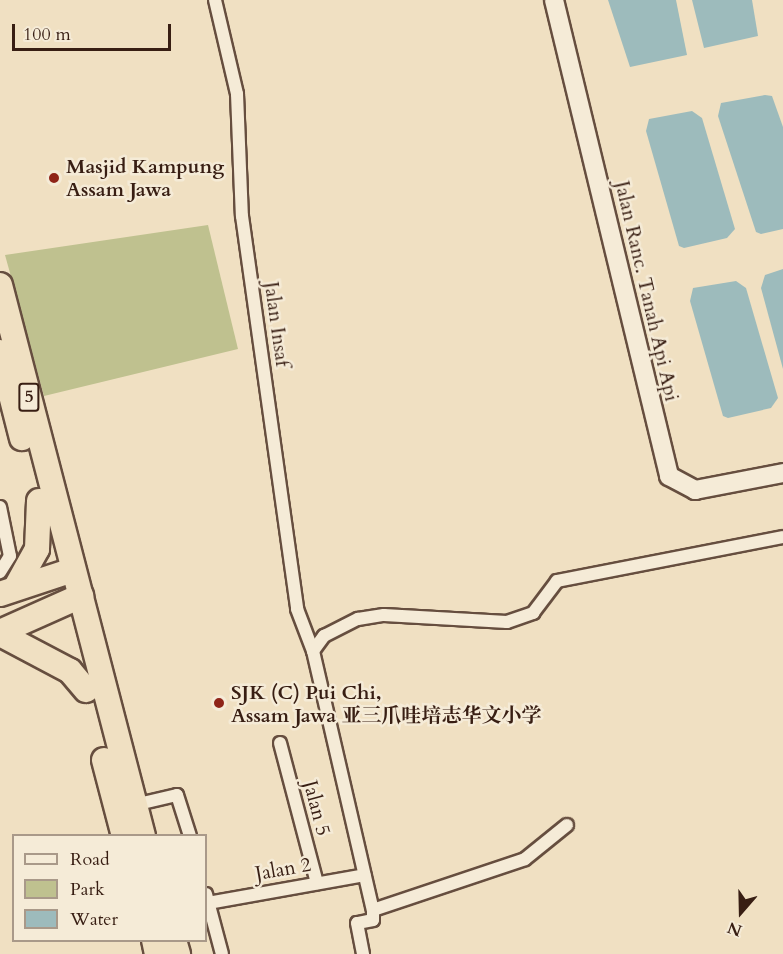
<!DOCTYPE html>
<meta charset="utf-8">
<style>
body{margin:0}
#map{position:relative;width:783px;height:954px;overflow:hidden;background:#f0e0c2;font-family:Cardo,"Noto Serif SC",serif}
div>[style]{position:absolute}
.green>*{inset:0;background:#bfc18f}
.water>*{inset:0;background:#9dbbbc}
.roads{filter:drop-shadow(2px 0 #664e3f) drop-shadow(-2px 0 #664e3f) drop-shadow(0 2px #664e3f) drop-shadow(0 -2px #664e3f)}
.street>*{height:12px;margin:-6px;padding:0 6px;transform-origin:6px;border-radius:6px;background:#f5ebd7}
.secondary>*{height:18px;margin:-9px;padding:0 9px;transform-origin:9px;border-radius:9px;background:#f5ebd7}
.highway>*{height:24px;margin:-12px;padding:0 12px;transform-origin:12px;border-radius:12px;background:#f0e0c2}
.dots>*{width:16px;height:16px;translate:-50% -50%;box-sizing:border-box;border:3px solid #f5ebd7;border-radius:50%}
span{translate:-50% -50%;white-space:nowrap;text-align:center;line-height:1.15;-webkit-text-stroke:5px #f5ebd7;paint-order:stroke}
.shield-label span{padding:2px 4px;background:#f5ebd7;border:2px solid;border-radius:4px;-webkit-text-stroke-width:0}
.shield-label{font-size:18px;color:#381e13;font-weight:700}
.poi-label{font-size:20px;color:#381e13;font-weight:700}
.left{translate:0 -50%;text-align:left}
.street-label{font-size:20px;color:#381e13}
.legend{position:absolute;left:12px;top:834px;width:195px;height:108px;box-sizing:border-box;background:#f5ebd7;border:2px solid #a99989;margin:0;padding:8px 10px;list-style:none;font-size:18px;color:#381e13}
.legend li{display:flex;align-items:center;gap:12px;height:30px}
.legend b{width:30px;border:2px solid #a99989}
.north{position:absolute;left:711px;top:882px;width:60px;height:60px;-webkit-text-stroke:4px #f5ebd7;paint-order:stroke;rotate:200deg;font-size:16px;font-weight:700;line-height:24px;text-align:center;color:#381e13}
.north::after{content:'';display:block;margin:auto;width:21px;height:27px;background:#381e13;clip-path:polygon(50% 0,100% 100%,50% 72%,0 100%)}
.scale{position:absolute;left:12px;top:24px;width:159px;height:27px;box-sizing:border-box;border:3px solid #381e13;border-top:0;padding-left:8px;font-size:18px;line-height:21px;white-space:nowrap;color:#381e13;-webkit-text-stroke:4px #f5ebd7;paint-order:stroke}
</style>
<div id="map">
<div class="green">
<i style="clip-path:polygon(208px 225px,238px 349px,44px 396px,5px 255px)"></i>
</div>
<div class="water">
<i style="clip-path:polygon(608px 0,676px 0,687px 55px,630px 67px)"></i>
<i style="clip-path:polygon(692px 0,752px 0,758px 36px,704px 48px)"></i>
<i style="clip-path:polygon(765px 95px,772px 96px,783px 127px,783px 229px,761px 234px,756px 232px,718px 116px,721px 103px)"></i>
<i style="clip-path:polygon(692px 111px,702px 118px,735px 229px,727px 238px,684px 248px,679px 246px,646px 131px,649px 119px)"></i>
<i style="clip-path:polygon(783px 269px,783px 369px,761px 288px,765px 275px)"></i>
<i style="clip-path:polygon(736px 281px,746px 288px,778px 398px,771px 408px,728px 418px,723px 416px,690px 301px,693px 288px)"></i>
</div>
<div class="roads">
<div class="street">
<i style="left:215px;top:0;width:97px;rotate:76.8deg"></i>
<i style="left:237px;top:94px;width:122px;rotate:87.7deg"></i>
<i style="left:242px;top:216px;width:397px;rotate:82deg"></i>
<i style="left:297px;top:609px;width:45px;rotate:69.1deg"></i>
<i style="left:313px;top:651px;width:266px;rotate:77deg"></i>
<i style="left:373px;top:910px;width:10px;rotate:90deg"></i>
<i style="left:373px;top:920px;width:16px;rotate:169deg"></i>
<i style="left:357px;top:923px;width:32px;rotate:79deg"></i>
<i style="left:0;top:507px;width:50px;rotate:78.5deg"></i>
<i style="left:10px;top:556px;width:19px;rotate:122deg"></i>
<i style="left:313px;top:651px;width:19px;rotate:-54deg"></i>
<i style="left:324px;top:636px;width:38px;rotate:-27deg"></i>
<i style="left:358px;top:619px;width:26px;rotate:-9deg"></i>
<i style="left:384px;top:615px;width:123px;rotate:3.3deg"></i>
<i style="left:507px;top:622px;width:28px;rotate:-19deg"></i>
<i style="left:533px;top:613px;width:40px;rotate:-53deg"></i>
<i style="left:557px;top:581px;width:230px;rotate:-11deg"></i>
<i style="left:280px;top:743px;width:145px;rotate:75.2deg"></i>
<i style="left:134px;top:805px;width:44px;rotate:-13.1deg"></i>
<i style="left:177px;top:795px;width:43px;rotate:72.4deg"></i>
<i style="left:206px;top:894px;width:62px;rotate:75.1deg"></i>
<i style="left:208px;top:903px;width:159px;rotate:-10.1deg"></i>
<i style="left:373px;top:910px;width:160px;rotate:-18.5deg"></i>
<i style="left:525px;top:859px;width:54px;rotate:-39deg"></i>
</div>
<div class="secondary">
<i style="left:554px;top:0;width:490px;rotate:76.4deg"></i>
<i style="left:669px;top:476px;width:30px;rotate:28deg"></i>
<i style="left:695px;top:490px;width:90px;rotate:-10.9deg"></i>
</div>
<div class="highway">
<i style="left:0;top:285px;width:569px;rotate:75.45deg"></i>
<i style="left:0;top:352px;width:89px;rotate:75.7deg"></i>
<i style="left:17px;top:585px;width:41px;rotate:-60.9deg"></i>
<i style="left:37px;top:549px;width:48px;rotate:-87.6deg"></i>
<i style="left:0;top:594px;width:77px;rotate:-18.2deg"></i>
<i style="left:0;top:632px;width:89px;rotate:-24deg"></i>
<i style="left:0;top:634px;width:79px;rotate:27.9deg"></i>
<i style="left:70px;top:671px;width:25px;rotate:50deg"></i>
<i style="left:104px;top:760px;width:79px;rotate:75.3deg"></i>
<i style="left:154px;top:940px;width:14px;rotate:78deg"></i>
<i style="left:174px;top:940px;width:15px;rotate:74deg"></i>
</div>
</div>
<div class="dots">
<i style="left:54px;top:178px;background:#8f2418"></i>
<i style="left:219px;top:703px;background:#8f2418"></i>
</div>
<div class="shield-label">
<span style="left:29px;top:397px">5</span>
</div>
<div class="poi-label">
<span class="left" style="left:66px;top:178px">Masjid Kampung<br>Assam Jawa</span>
<span class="left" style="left:231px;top:704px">SJK (C) Pui Chi,<br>Assam Jawa 亚三爪哇培志华文小学</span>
</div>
<div class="street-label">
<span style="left:647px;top:291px;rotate:77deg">Jalan Ranc. Tanah Api Api</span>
<span style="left:277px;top:324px;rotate:82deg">Jalan Insaf</span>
<span style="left:317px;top:808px;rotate:75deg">Jalan 5</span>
<span style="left:283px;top:869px;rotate:-10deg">Jalan 2</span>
</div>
<ul class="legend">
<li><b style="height:8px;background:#f5ebd7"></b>Road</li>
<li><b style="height:16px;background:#bfc18f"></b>Park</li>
<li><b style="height:16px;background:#9dbbbc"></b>Water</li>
</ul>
<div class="north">N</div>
<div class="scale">100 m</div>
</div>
